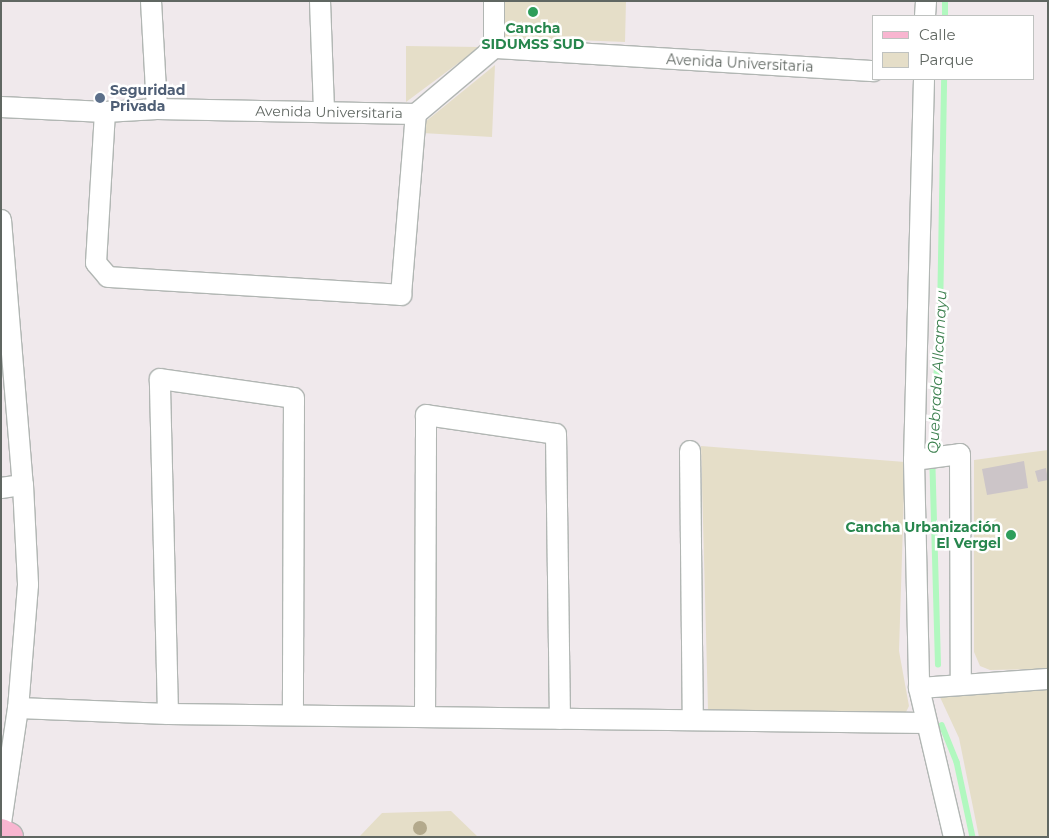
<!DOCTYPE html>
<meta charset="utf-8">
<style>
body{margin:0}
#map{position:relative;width:1049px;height:838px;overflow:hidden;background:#f0e9ec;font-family:Montserrat,sans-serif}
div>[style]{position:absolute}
.green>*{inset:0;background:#e5dec8}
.stream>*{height:5.5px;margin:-2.75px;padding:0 2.75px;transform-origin:2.75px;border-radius:2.75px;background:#b1f8bf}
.building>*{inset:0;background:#ccc5c8}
.roads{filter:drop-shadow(1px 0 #b1b6b3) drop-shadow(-1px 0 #b1b6b3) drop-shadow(0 1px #b1b6b3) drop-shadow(0 -1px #b1b6b3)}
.street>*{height:20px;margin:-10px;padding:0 10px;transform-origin:10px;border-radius:10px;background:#fff}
.primary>*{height:28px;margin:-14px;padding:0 14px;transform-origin:14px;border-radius:14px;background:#f8b5d0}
.trees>*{width:14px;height:14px;margin:-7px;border-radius:50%;background:#b3a98c}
.dots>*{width:14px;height:14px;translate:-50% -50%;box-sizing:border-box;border:2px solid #fff;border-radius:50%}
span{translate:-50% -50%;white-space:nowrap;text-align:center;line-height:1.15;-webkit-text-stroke:5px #fff;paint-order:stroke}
.leisure-label{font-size:14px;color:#27864d;font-weight:700}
.right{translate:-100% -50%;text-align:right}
.street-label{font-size:14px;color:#606762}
.service-label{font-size:14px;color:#4e5e75;font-weight:700}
.left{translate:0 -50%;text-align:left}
.water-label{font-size:15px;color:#3d804f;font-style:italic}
.frame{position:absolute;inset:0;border:2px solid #606762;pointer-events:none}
.legend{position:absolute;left:872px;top:15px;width:162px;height:65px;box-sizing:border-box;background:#fff;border:1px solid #bfc2c0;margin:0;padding:6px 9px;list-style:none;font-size:15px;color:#606762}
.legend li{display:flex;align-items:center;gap:10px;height:25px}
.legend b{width:25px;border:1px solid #bfc2c0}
</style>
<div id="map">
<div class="green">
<i style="clip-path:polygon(504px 1px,626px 1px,625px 42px,505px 37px)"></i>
<i style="clip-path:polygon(406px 46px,480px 47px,406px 102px)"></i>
<i style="clip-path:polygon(495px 65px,492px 137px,422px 133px,425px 122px)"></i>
<i style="clip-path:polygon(701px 446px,905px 462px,899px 651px,909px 706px,906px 712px,898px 716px,712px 712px,708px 709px)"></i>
<i style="clip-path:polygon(1048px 450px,1048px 669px,990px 670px,980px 666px,974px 652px,974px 460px)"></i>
<i style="clip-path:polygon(1048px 686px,1048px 837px,979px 837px,959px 738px,939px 695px)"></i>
<i style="clip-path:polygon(451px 811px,478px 837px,359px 837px,382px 813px)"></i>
</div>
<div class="stream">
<i style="left:945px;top:16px;width:15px;rotate:-90deg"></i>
<i style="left:938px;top:665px;width:215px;rotate:-91.6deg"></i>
<i style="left:932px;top:450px;width:134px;rotate:-86.6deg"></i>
<i style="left:940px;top:316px;width:237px;rotate:-89deg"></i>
<i style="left:942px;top:725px;width:40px;rotate:68deg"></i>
<i style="left:957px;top:762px;width:77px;rotate:78deg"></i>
</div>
<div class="building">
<i style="clip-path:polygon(1024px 461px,1028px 488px,987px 495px,982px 469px)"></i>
<i style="clip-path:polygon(1046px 468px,1048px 480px,1038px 482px,1035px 471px)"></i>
</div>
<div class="roads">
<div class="street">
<i style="left:151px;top:1px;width:108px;rotate:86.8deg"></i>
<i style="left:320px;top:1px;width:110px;rotate:87.9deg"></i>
<i style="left:925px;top:16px;width:15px;rotate:-86deg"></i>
<i style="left:494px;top:48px;width:47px;rotate:-90deg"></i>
<i style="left:924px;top:79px;width:381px;rotate:91.5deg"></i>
<i style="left:914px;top:460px;width:228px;rotate:88.7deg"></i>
<i style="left:919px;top:688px;width:153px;rotate:76.8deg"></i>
<i style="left:1px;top:107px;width:104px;rotate:2.8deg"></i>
<i style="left:105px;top:112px;width:52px;rotate:-3.3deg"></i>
<i style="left:157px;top:109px;width:259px;rotate:1.1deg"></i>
<i style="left:416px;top:114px;width:102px;rotate:-40.2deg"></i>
<i style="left:494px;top:48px;width:380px;rotate:3.5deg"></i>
<i style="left:105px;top:112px;width:151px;rotate:93.4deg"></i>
<i style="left:96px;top:263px;width:18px;rotate:49deg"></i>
<i style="left:108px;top:277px;width:294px;rotate:3.5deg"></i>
<i style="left:401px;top:295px;width:182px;rotate:-85.3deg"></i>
<i style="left:1px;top:220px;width:266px;rotate:85.3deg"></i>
<i style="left:23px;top:485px;width:100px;rotate:87.1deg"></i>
<i style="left:28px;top:585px;width:123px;rotate:94.6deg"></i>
<i style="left:18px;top:708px;width:116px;rotate:98.4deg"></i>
<i style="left:690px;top:451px;width:267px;rotate:89.4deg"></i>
<i style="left:914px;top:460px;width:46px;rotate:-7.4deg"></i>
<i style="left:960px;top:454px;width:231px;rotate:89.8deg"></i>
<i style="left:1px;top:488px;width:22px;rotate:-8deg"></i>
<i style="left:919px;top:688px;width:129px;rotate:-4deg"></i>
<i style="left:18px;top:708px;width:150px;rotate:2.3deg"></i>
<i style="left:168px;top:714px;width:759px;rotate:0.68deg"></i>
<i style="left:168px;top:714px;width:335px;rotate:-91.4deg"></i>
<i style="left:160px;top:379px;width:135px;rotate:8.1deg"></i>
<i style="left:294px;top:398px;width:317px;rotate:90.2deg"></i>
<i style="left:425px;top:716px;width:301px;rotate:-89.8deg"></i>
<i style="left:426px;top:415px;width:131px;rotate:8.3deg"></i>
<i style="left:556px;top:434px;width:285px;rotate:89.2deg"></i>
</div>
<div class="primary">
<i style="left:1px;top:833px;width:9px;rotate:27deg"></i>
</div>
</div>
<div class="trees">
<i style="left:420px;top:828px"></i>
</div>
<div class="dots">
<i style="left:533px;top:12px;background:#2e9e5b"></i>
<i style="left:100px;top:98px;background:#5c6f8a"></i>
<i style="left:1011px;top:535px;background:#2e9e5b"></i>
</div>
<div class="leisure-label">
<span style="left:533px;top:36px">Cancha<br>SIDUMSS SUD</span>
<span class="right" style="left:1001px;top:535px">Cancha Urbanización<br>El Vergel</span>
</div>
<div class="street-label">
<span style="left:740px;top:63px;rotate:3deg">Avenida Universitaria</span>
<span style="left:329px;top:112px;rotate:1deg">Avenida Universitaria</span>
</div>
<div class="service-label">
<span class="left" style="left:110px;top:98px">Seguridad<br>Privada</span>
</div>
<div class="water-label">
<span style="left:937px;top:372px;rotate:-87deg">Quebrada Allcamayu</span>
</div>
<div class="frame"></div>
<ul class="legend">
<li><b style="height:6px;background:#f8b5d0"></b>Calle</li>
<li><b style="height:14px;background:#e5dec8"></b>Parque</li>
</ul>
</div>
